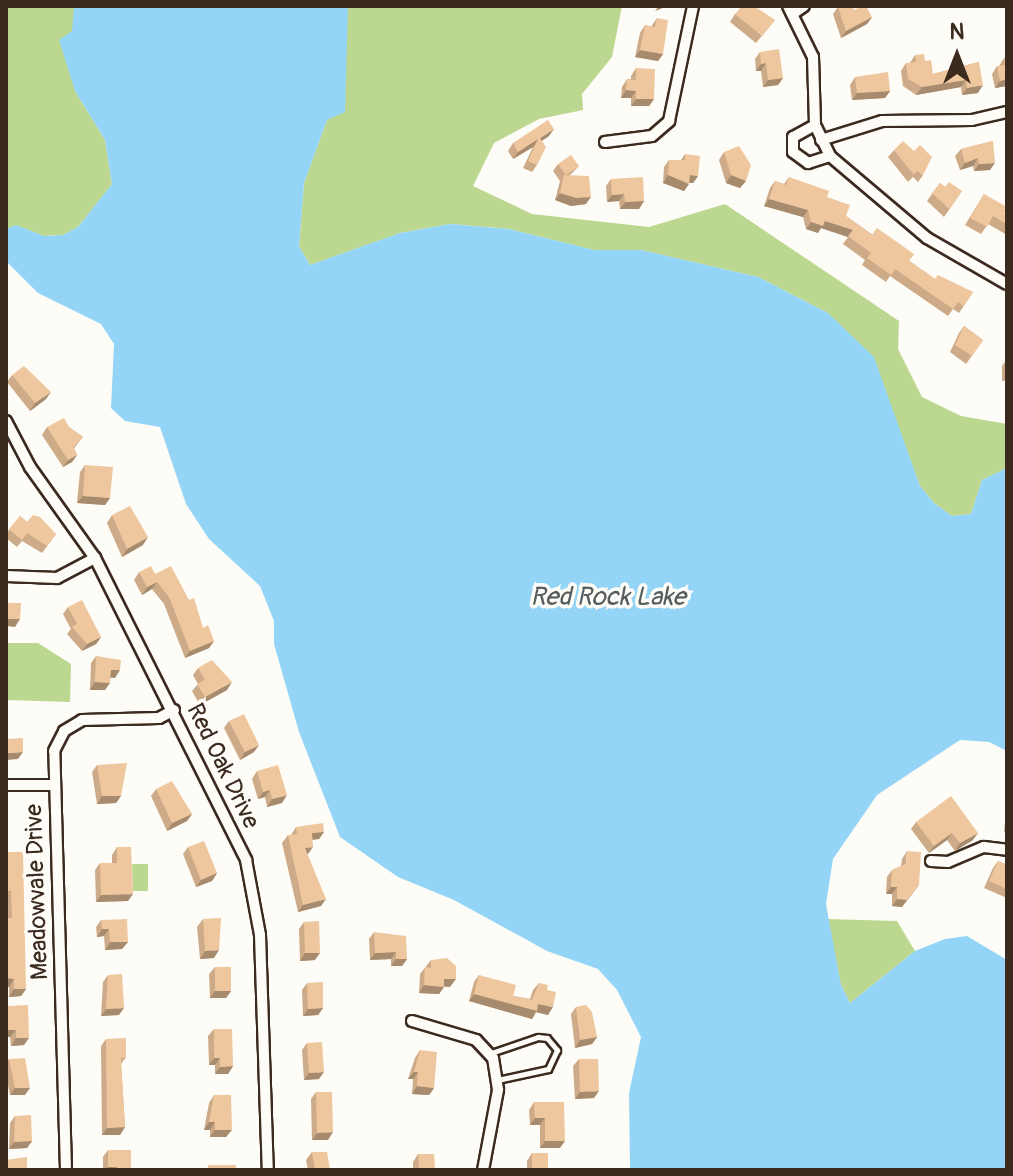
<!DOCTYPE html>
<style>
body{margin:0}
#map{position:relative;width:1013px;height:1176px;overflow:hidden;background:#fdfcf7;font-family:Pangolin,sans-serif}
div>[style]{position:absolute}
.green>*{inset:0;background:#bcd78f}
.water>*{inset:0;background:#94d4f6}
.roads{filter:drop-shadow(2px 0 #3b2a1e) drop-shadow(-2px 0 #3b2a1e) drop-shadow(0 2px #3b2a1e) drop-shadow(0 -2px #3b2a1e)}
.service>*{height:5px;margin:-2.5px;padding:0 2.5px;transform-origin:2.5px;border-radius:2.5px;background:#fdfcf7}
.minor>*{height:10px;margin:-5px;padding:0 5px;transform-origin:5px;border-radius:5px;background:#fdfcf7}
.wall>*{inset:0;background:#ceab88}
.shaded-wall>*{inset:0;background:#a78b6f}
.building>*{inset:0;background:#efc79e}
span{translate:-50% -50%;white-space:nowrap;text-align:center;line-height:1.15;-webkit-text-stroke:7px #fdfcf7;paint-order:stroke}
.street-label{font-size:24px;color:#3b2a1e}
.water-label{font-size:26px;color:#565d5f;font-style:italic}
.frame{position:absolute;inset:0;border:8px solid #3b2a1e;pointer-events:none}
.north{position:absolute;left:917px;top:16px;width:80px;height:80px;-webkit-text-stroke:6px #fdfcf7;paint-order:stroke;rotate:0deg;font-size:22px;font-weight:700;line-height:32px;text-align:center;color:#3b2a1e}
.north::after{content:'';display:block;margin:auto;width:28px;height:36px;background:#3b2a1e;clip-path:polygon(50% 0,100% 100%,50% 72%,0 100%)}
</style>
<div id="map">
<div class="green">
<i style="clip-path:polygon(6px 6px,74px 6px,75px 91px,105px 140px,112px 184px,78px 227px,63px 235px,44px 236px,16px 225px,6px 229px)"></i>
<i style="clip-path:polygon(348px 6px,622px 6px,612px 57px,582px 94px,583px 110px,539px 119px,494px 143px,473px 186px,532px 214px,649px 227px,725px 204px,899px 321px,898px 349px,922px 397px,961px 416px,1007px 424px,1007px 468px,982px 480px,971px 514px,952px 516px,934px 503px,920px 486px,881px 380px,841px 327px,828px 313px,758px 277px,641px 250px,594px 250px,509px 229px,450px 224px,400px 233px,310px 265px,299px 246px,304px 183px,327px 120px)"></i>
<i style="clip-path:polygon(6px 643px,38px 643px,71px 664px,70px 702px,6px 700px)"></i>
<i style="clip-path:polygon(132px 864px,148px 864px,148px 891px,133px 891px)"></i>
<i style="clip-path:polygon(827px 919px,897px 921px,915px 951px,850px 1003px,841px 985px)"></i>
</div>
<div class="water">
<i style="clip-path:polygon(74px 6px,348px 6px,345px 112px,327px 120px,304px 183px,299px 246px,310px 265px,400px 233px,450px 224px,509px 229px,594px 250px,641px 250px,758px 277px,828px 313px,874px 357px,920px 486px,934px 503px,952px 516px,971px 514px,982px 480px,1007px 468px,1007px 751px,989px 742px,960px 740px,877px 795px,833px 859px,826px 904px,841px 985px,850px 1003px,915px 951px,945px 939px,967px 936px,1007px 960px,1007px 1170px,630px 1170px,629px 1093px,641px 1037px,617px 990px,598px 969px,547px 951px,454px 900px,398px 877px,340px 837px,299px 732px,274px 644px,274px 621px,260px 586px,209px 539px,186px 504px,160px 427px,125px 421px,111px 408px,114px 344px,101px 324px,38px 293px,6px 261px,6px 229px,16px 225px,44px 236px,63px 235px,78px 227px,112px 184px,105px 140px,75px 91px,59px 40px,72px 31px)"></i>
</div>
<div class="roads">
<div class="service">
<i style="left:491px;top:1053px;width:50px;rotate:-18.8deg"></i>
<i style="left:538px;top:1037px;width:9px;rotate:6deg"></i>
<i style="left:547px;top:1038px;width:16px;rotate:50deg"></i>
<i style="left:557px;top:1050px;width:21px;rotate:115deg"></i>
<i style="left:548px;top:1069px;width:52px;rotate:167.8deg"></i>
</div>
<div class="minor">
<i style="left:788px;top:6px;width:57px;rotate:63.9deg"></i>
<i style="left:813px;top:57px;width:68px;rotate:88.3deg"></i>
<i style="left:815px;top:125px;width:34px;rotate:64deg"></i>
<i style="left:830px;top:156px;width:127px;rotate:40.2deg"></i>
<i style="left:927px;top:238px;width:92px;rotate:29.9deg"></i>
<i style="left:794px;top:13px;width:12px;rotate:-35deg"></i>
<i style="left:815px;top:125px;width:25px;rotate:151deg"></i>
<i style="left:793px;top:137px;width:15px;rotate:90deg"></i>
<i style="left:793px;top:152px;width:19px;rotate:36deg"></i>
<i style="left:808px;top:163px;width:23px;rotate:-18deg"></i>
<i style="left:821px;top:140px;width:64px;rotate:-17.3deg"></i>
<i style="left:882px;top:121px;width:90px;rotate:-0.6deg"></i>
<i style="left:972px;top:120px;width:36px;rotate:-13deg"></i>
<i style="left:605px;top:142px;width:47px;rotate:-7.3deg"></i>
<i style="left:652px;top:136px;width:23px;rotate:-41deg"></i>
<i style="left:669px;top:121px;width:117px;rotate:-78.2deg"></i>
<i style="left:6px;top:421px;width:52px;rotate:62.4deg"></i>
<i style="left:30px;top:467px;width:112px;rotate:54.5deg"></i>
<i style="left:95px;top:558px;width:338px;rotate:63.4deg"></i>
<i style="left:246px;top:860px;width:76px;rotate:79.4deg"></i>
<i style="left:260px;top:935px;width:235px;rotate:88.1deg"></i>
<i style="left:6px;top:576px;width:51px;rotate:2.2deg"></i>
<i style="left:57px;top:578px;width:43px;rotate:-27.8deg"></i>
<i style="left:6px;top:785px;width:47px"></i>
<i style="left:931px;top:861px;width:17px;rotate:3deg"></i>
<i style="left:948px;top:862px;width:39px;rotate:-23deg"></i>
<i style="left:984px;top:847px;width:23px;rotate:7deg"></i>
<i style="left:412px;top:1021px;width:67px;rotate:16.5deg"></i>
<i style="left:476px;top:1040px;width:25px;rotate:47deg"></i>
<i style="left:493px;top:1058px;width:32px;rotate:81deg"></i>
<i style="left:498px;top:1090px;width:81px;rotate:100.6deg"></i>
<i style="left:66px;top:1170px;width:419px;rotate:-91.6deg"></i>
<i style="left:54px;top:751px;width:22px;rotate:-63deg"></i>
<i style="left:64px;top:731px;width:21px;rotate:-31deg"></i>
<i style="left:82px;top:720px;width:77px;rotate:-1.5deg"></i>
<i style="left:159px;top:718px;width:17px;rotate:-28deg"></i>
</div>
</div>
<div class="wall">
<i style="clip-path:polygon(838px 7px,854px 10px,872px 17px,867px 24px,841px 38px,833px 14px)"></i>
<i style="clip-path:polygon(735px 14px,775px 20px,756px 43px,730px 22px)"></i>
<i style="clip-path:polygon(657px 18px,663px 54px,658px 61px,635px 57px,640px 33px,645px 25px,651px 27px)"></i>
<i style="clip-path:polygon(760px 52px,783px 78px,778px 85px,763px 87px,761px 71px,756px 71px,755px 59px)"></i>
<i style="clip-path:polygon(915px 55px,925px 61px,933px 74px,979px 62px,978px 93px,962px 95px,961px 87px,916px 95px,903px 86px,901px 71px,906px 63px,910px 63px)"></i>
<i style="clip-path:polygon(1007px 57px,1007px 86px,995px 88px,992px 74px,997px 66px,999px 66px,1004px 58px)"></i>
<i style="clip-path:polygon(636px 68px,654px 99px,649px 106px,631px 106px,631px 98px,621px 98px,622px 87px,627px 79px,631px 79px,631px 76px)"></i>
<i style="clip-path:polygon(855px 77px,890px 91px,885px 98px,852px 100px,850px 85px)"></i>
<i style="clip-path:polygon(549px 136px,542px 141px,537px 165px,532px 172px,523px 168px,533px 147px,513px 159px,508px 151px,513px 143px)"></i>
<i style="clip-path:polygon(993px 141px,990px 170px,974px 171px,973px 166px,960px 170px,955px 156px,961px 149px)"></i>
<i style="clip-path:polygon(894px 150px,923px 175px,918px 182px,913px 177px,908px 182px,888px 157px)"></i>
<i style="clip-path:polygon(724px 152px,746px 181px,740px 188px,726px 183px,719px 160px)"></i>
<i style="clip-path:polygon(685px 154px,698px 176px,693px 183px,689px 183px,684px 191px,663px 183px,664px 167px,669px 160px,681px 160px)"></i>
<i style="clip-path:polygon(558px 164px,579px 166px,570px 175px,586px 204px,571px 206px,555px 200px,560px 181px,553px 171px)"></i>
<i style="clip-path:polygon(789px 177px,827px 197px,846px 216px,935px 279px,973px 292px,959px 313px,953px 309px,948px 316px,890px 276px,886px 282px,862px 265px,865px 260px,843px 244px,848px 237px,821px 228px,818px 233px,806px 229px,803px 217px,764px 206px,770px 188px,775px 181px,784px 184px)"></i>
<i style="clip-path:polygon(611px 179px,644px 201px,639px 209px,620px 209px,619px 201px,607px 202px,606px 186px)"></i>
<i style="clip-path:polygon(940px 183px,945px 187px,962px 191px,944px 217px,927px 201px)"></i>
<i style="clip-path:polygon(984px 194px,1004px 214px,1007px 215px,1007px 235px,988px 224px,981px 234px,965px 225px)"></i>
<i style="clip-path:polygon(964px 326px,983px 340px,966px 364px,950px 352px,959px 333px)"></i>
<i style="clip-path:polygon(1007px 359px,1007px 381px,1002px 381px,1002px 366px)"></i>
<i style="clip-path:polygon(12px 375px,46px 399px,30px 411px,7px 382px)"></i>
<i style="clip-path:polygon(47px 427px,69px 427px,83px 437px,74px 448px,77px 455px,72px 462px,63px 467px,42px 435px)"></i>
<i style="clip-path:polygon(85px 465px,110px 498px,105px 505px,77px 503px,80px 472px)"></i>
<i style="clip-path:polygon(112px 515px,143px 545px,122px 557px,107px 523px)"></i>
<i style="clip-path:polygon(20px 516px,27px 522px,56px 534px,42px 553px,22px 541px,17px 547px,6px 538px,6px 534px)"></i>
<i style="clip-path:polygon(139px 572px,155px 574px,214px 641px,209px 648px,185px 658px,164px 604px,152px 589px,142px 595px,134px 580px)"></i>
<i style="clip-path:polygon(68px 607px,101px 637px,96px 644px,82px 651px,67px 634px,71px 629px,63px 614px)"></i>
<i style="clip-path:polygon(96px 656px,115px 678px,111px 677px,105px 690px,90px 690px,91px 663px)"></i>
<i style="clip-path:polygon(198px 668px,227px 690px,200px 705px,192px 691px,198px 684px,193px 675px)"></i>
<i style="clip-path:polygon(229px 721px,254px 752px,240px 760px,224px 728px)"></i>
<i style="clip-path:polygon(97px 765px,121px 796px,116px 803px,97px 804px,92px 772px)"></i>
<i style="clip-path:polygon(257px 771px,282px 803px,267px 807px,265px 797px,258px 799px,252px 779px)"></i>
<i style="clip-path:polygon(156px 789px,192px 814px,187px 821px,167px 831px,151px 796px)"></i>
<i style="clip-path:polygon(1007px 809px,1007px 833px,1004px 832px,1006px 811px)"></i>
<i style="clip-path:polygon(916px 822px,973px 840px,955px 851px,947px 840px,929px 853px,911px 829px)"></i>
<i style="clip-path:polygon(296px 827px,324px 832px,319px 839px,312px 840px,307px 854px,321px 906px,298px 912px,282px 843px,288px 835px,291px 835px)"></i>
<i style="clip-path:polygon(117px 847px,128px 901px,96px 902px,95px 870px,100px 863px,112px 863px,112px 855px)"></i>
<i style="clip-path:polygon(188px 847px,217px 873px,212px 881px,196px 887px,183px 854px)"></i>
<i style="clip-path:polygon(907px 851px,902px 907px,892px 906px,892px 894px,886px 894px,887px 877px,892px 870px,901px 866px,902px 859px)"></i>
<i style="clip-path:polygon(6px 852px,26px 989px,21px 996px,9px 997px,9px 987px,6px 986px)"></i>
<i style="clip-path:polygon(998px 861px,1007px 865px,1007px 898px,984px 888px,993px 868px)"></i>
<i style="clip-path:polygon(203px 919px,214px 958px,200px 959px,197px 927px)"></i>
<i style="clip-path:polygon(101px 920px,128px 942px,122px 949px,105px 950px,104px 936px,97px 937px,96px 927px)"></i>
<i style="clip-path:polygon(304px 922px,315px 960px,300px 961px,299px 929px)"></i>
<i style="clip-path:polygon(374px 932px,407px 959px,402px 966px,391px 966px,391px 959px,370px 960px,369px 939px)"></i>
<i style="clip-path:polygon(431px 960px,450px 987px,444px 986px,439px 994px,419px 993px,420px 974px)"></i>
<i style="clip-path:polygon(215px 967px,231px 991px,226px 998px,210px 998px,209px 974px)"></i>
<i style="clip-path:polygon(108px 975px,119px 1015px,101px 1016px,103px 982px)"></i>
<i style="clip-path:polygon(479px 975px,513px 996px,530px 999px,533px 990px,539px 983px,547px 990px,548px 1015px,536px 1012px,532px 1019px,469px 1001px,474px 982px)"></i>
<i style="clip-path:polygon(307px 983px,323px 1008px,318px 1015px,303px 1016px,302px 990px)"></i>
<i style="clip-path:polygon(8px 1006px,24px 1045px,11px 1046px,10px 1037px,6px 1037px,6px 1009px)"></i>
<i style="clip-path:polygon(576px 1007px,597px 1037px,592px 1044px,575px 1048px,571px 1014px)"></i>
<i style="clip-path:polygon(214px 1029px,233px 1066px,228px 1074px,215px 1074px,215px 1065px,209px 1065px,208px 1036px)"></i>
<i style="clip-path:polygon(106px 1039px,126px 1057px,121px 1064px,125px 1127px,120px 1135px,102px 1135px,101px 1046px)"></i>
<i style="clip-path:polygon(307px 1043px,319px 1079px,304px 1080px,302px 1050px)"></i>
<i style="clip-path:polygon(420px 1050px,434px 1088px,429px 1095px,412px 1094px,413px 1079px,408px 1079px,415px 1058px)"></i>
<i style="clip-path:polygon(9px 1059px,25px 1095px,10px 1095px,6px 1076px,6px 1063px)"></i>
<i style="clip-path:polygon(579px 1059px,594px 1098px,575px 1099px,573px 1066px)"></i>
<i style="clip-path:polygon(316px 1092px,328px 1140px,312px 1140px,311px 1099px)"></i>
<i style="clip-path:polygon(214px 1095px,226px 1137px,210px 1137px,210px 1130px,204px 1130px,209px 1103px)"></i>
<i style="clip-path:polygon(534px 1102px,564px 1102px,560px 1148px,540px 1148px,540px 1125px,530px 1125px,529px 1110px)"></i>
<i style="clip-path:polygon(15px 1116px,32px 1141px,27px 1148px,9px 1149px,10px 1123px)"></i>
<i style="clip-path:polygon(108px 1150px,131px 1170px,103px 1170px,103px 1157px)"></i>
<i style="clip-path:polygon(312px 1152px,330px 1170px,308px 1170px,306px 1160px)"></i>
<i style="clip-path:polygon(532px 1153px,548px 1170px,527px 1170px,527px 1161px)"></i>
<i style="clip-path:polygon(418px 1154px,435px 1170px,413px 1170px,413px 1162px)"></i>
</div>
<div class="shaded-wall">
<i style="clip-path:polygon(659px 6px,668px 6px,655px 11px)"></i>
<i style="clip-path:polygon(900px 6px,928px 6px,898px 8px)"></i>
<i style="clip-path:polygon(872px 17px,867px 24px,841px 38px,846px 31px)"></i>
<i style="clip-path:polygon(640px 50px,663px 54px,658px 61px,635px 57px)"></i>
<i style="clip-path:polygon(766px 63px,761px 71px,756px 71px,761px 64px)"></i>
<i style="clip-path:polygon(783px 78px,778px 85px,763px 87px,768px 80px)"></i>
<i style="clip-path:polygon(1007px 79px,1007px 86px,995px 88px,1000px 81px)"></i>
<i style="clip-path:polygon(966px 80px,961px 87px,916px 95px,922px 87px)"></i>
<i style="clip-path:polygon(983px 85px,978px 93px,962px 95px,967px 88px)"></i>
<i style="clip-path:polygon(626px 90px,636px 91px,631px 98px,621px 98px)"></i>
<i style="clip-path:polygon(890px 91px,885px 98px,852px 100px,857px 93px)"></i>
<i style="clip-path:polygon(636px 99px,654px 99px,649px 106px,631px 106px)"></i>
<i style="clip-path:polygon(554px 129px,549px 136px,535px 145px,540px 138px)"></i>
<i style="clip-path:polygon(538px 139px,533px 147px,513px 159px,518px 152px)"></i>
<i style="clip-path:polygon(978px 158px,973px 166px,960px 170px,965px 163px)"></i>
<i style="clip-path:polygon(995px 163px,990px 170px,974px 171px,979px 164px)"></i>
<i style="clip-path:polygon(668px 175px,690px 175px,698px 176px,693px 183px,687px 183px,689px 184px,684px 191px,663px 183px)"></i>
<i style="clip-path:polygon(731px 175px,746px 181px,740px 188px,726px 183px)"></i>
<i style="clip-path:polygon(560px 193px,591px 197px,586px 204px,571px 206px,555px 200px)"></i>
<i style="clip-path:polygon(624px 194px,619px 201px,607px 202px,612px 195px)"></i>
<i style="clip-path:polygon(769px 199px,808px 210px,803px 217px,764px 206px)"></i>
<i style="clip-path:polygon(644px 201px,639px 209px,620px 209px,625px 202px)"></i>
<i style="clip-path:polygon(825px 221px,853px 230px,848px 237px,821px 228px,818px 233px,806px 229px,811px 222px)"></i>
<i style="clip-path:polygon(51px 392px,46px 399px,30px 411px,35px 403px)"></i>
<i style="clip-path:polygon(77px 455px,72px 462px,63px 467px,68px 460px)"></i>
<i style="clip-path:polygon(83px 496px,110px 498px,105px 505px,77px 503px)"></i>
<i style="clip-path:polygon(148px 537px,143px 545px,122px 557px,127px 549px)"></i>
<i style="clip-path:polygon(157px 582px,152px 589px,142px 595px,147px 587px)"></i>
<i style="clip-path:polygon(6px 619px,20px 619px,15px 627px,6px 626px)"></i>
<i style="clip-path:polygon(101px 637px,96px 644px,82px 651px,87px 644px)"></i>
<i style="clip-path:polygon(214px 641px,209px 648px,185px 658px,190px 651px)"></i>
<i style="clip-path:polygon(111px 670px,120px 670px,115px 678px,106px 677px)"></i>
<i style="clip-path:polygon(95px 682px,110px 683px,105px 690px,90px 690px)"></i>
<i style="clip-path:polygon(232px 682px,227px 690px,200px 705px,205px 697px)"></i>
<i style="clip-path:polygon(259px 745px,254px 752px,240px 760px,245px 752px)"></i>
<i style="clip-path:polygon(23px 752px,18px 759px,6px 760px,6px 753px)"></i>
<i style="clip-path:polygon(270px 790px,265px 797px,258px 799px,263px 792px)"></i>
<i style="clip-path:polygon(287px 795px,282px 803px,267px 807px,272px 799px)"></i>
<i style="clip-path:polygon(102px 796px,121px 796px,116px 803px,97px 804px)"></i>
<i style="clip-path:polygon(192px 814px,187px 821px,167px 831px,172px 823px)"></i>
<i style="clip-path:polygon(324px 832px,319px 839px,307px 840px,312px 833px)"></i>
<i style="clip-path:polygon(952px 833px,947px 840px,929px 853px,934px 846px)"></i>
<i style="clip-path:polygon(978px 833px,973px 840px,955px 851px,960px 843px)"></i>
<i style="clip-path:polygon(313px 847px,308px 854px,299px 855px,305px 848px)"></i>
<i style="clip-path:polygon(217px 873px,212px 881px,196px 887px,201px 880px)"></i>
<i style="clip-path:polygon(919px 885px,902px 907px,892px 906px,897px 899px)"></i>
<i style="clip-path:polygon(891px 887px,897px 887px,892px 894px,886px 894px)"></i>
<i style="clip-path:polygon(133px 894px,128px 901px,96px 902px,101px 895px)"></i>
<i style="clip-path:polygon(326px 899px,321px 906px,298px 912px,303px 905px)"></i>
<i style="clip-path:polygon(102px 929px,109px 929px,104px 936px,97px 937px)"></i>
<i style="clip-path:polygon(110px 942px,128px 942px,122px 949px,105px 950px)"></i>
<i style="clip-path:polygon(219px 950px,214px 958px,200px 959px,205px 951px)"></i>
<i style="clip-path:polygon(396px 952px,391px 959px,370px 960px,375px 953px)"></i>
<i style="clip-path:polygon(305px 953px,320px 953px,315px 960px,300px 961px)"></i>
<i style="clip-path:polygon(396px 959px,407px 959px,402px 966px,391px 966px)"></i>
<i style="clip-path:polygon(6px 978px,14px 979px,9px 987px,6px 986px)"></i>
<i style="clip-path:polygon(444px 979px,456px 979px,450px 987px,439px 986px)"></i>
<i style="clip-path:polygon(424px 985px,444px 987px,439px 994px,419px 993px)"></i>
<i style="clip-path:polygon(14px 989px,26px 989px,21px 996px,9px 997px)"></i>
<i style="clip-path:polygon(215px 991px,231px 991px,226px 998px,210px 998px)"></i>
<i style="clip-path:polygon(474px 994px,538px 1004px,553px 1007px,548px 1015px,536px 1012px,532px 1019px,469px 1001px)"></i>
<i style="clip-path:polygon(124px 1008px,119px 1015px,101px 1016px,106px 1009px)"></i>
<i style="clip-path:polygon(323px 1008px,318px 1015px,303px 1016px,308px 1009px)"></i>
<i style="clip-path:polygon(8px 1030px,16px 1030px,10px 1037px,6px 1037px,6px 1033px)"></i>
<i style="clip-path:polygon(597px 1037px,592px 1044px,575px 1048px,580px 1040px)"></i>
<i style="clip-path:polygon(16px 1038px,29px 1038px,24px 1045px,11px 1046px)"></i>
<i style="clip-path:polygon(214px 1058px,220px 1058px,215px 1065px,209px 1065px)"></i>
<i style="clip-path:polygon(233px 1066px,228px 1074px,215px 1074px,220px 1067px)"></i>
<i style="clip-path:polygon(324px 1072px,319px 1079px,304px 1080px,309px 1073px)"></i>
<i style="clip-path:polygon(414px 1072px,418px 1072px,413px 1079px,408px 1079px)"></i>
<i style="clip-path:polygon(417px 1086px,434px 1088px,429px 1095px,412px 1094px)"></i>
<i style="clip-path:polygon(15px 1088px,30px 1088px,25px 1095px,10px 1095px)"></i>
<i style="clip-path:polygon(599px 1091px,594px 1098px,575px 1099px,580px 1092px)"></i>
<i style="clip-path:polygon(535px 1118px,545px 1118px,540px 1125px,530px 1125px)"></i>
<i style="clip-path:polygon(209px 1122px,215px 1122px,210px 1130px,204px 1130px)"></i>
<i style="clip-path:polygon(125px 1127px,120px 1135px,102px 1135px,107px 1128px)"></i>
<i style="clip-path:polygon(215px 1130px,232px 1130px,226px 1137px,210px 1137px)"></i>
<i style="clip-path:polygon(333px 1132px,328px 1140px,312px 1140px,317px 1133px)"></i>
<i style="clip-path:polygon(32px 1141px,27px 1148px,9px 1149px,14px 1142px)"></i>
<i style="clip-path:polygon(545px 1141px,565px 1141px,560px 1148px,540px 1148px)"></i>
<i style="clip-path:polygon(108px 1167px,117px 1167px,114px 1170px,106px 1170px)"></i>
</div>
<div class="building">
<i style="clip-path:polygon(742px 6px,754px 6px,775px 20px,762px 36px,735px 14px)"></i>
<i style="clip-path:polygon(840px 6px,853px 6px,854px 10px,863px 6px,866px 6px,872px 17px,846px 31px,838px 7px)"></i>
<i style="clip-path:polygon(657px 18px,668px 20px,663px 54px,640px 50px,645px 25px,655px 27px)"></i>
<i style="clip-path:polygon(779px 49px,783px 78px,768px 80px,766px 63px,761px 64px,760px 52px)"></i>
<i style="clip-path:polygon(924px 54px,925px 61px,931px 60px,933px 74px,979px 62px,983px 85px,967px 88px,966px 80px,922px 87px,908px 79px,906px 63px,916px 62px,915px 55px)"></i>
<i style="clip-path:polygon(1007px 57px,1007px 79px,1000px 81px,997px 66px,1005px 65px,1004px 58px)"></i>
<i style="clip-path:polygon(636px 68px,655px 69px,654px 99px,636px 99px,636px 91px,626px 90px,627px 79px,636px 80px)"></i>
<i style="clip-path:polygon(888px 72px,890px 91px,857px 93px,855px 77px)"></i>
<i style="clip-path:polygon(548px 120px,554px 129px,540px 138px,546px 147px,537px 165px,528px 161px,538px 139px,518px 152px,513px 143px)"></i>
<i style="clip-path:polygon(903px 141px,914px 151px,920px 145px,932px 157px,923px 175px,918px 170px,914px 175px,894px 150px)"></i>
<i style="clip-path:polygon(993px 141px,995px 163px,979px 164px,978px 158px,965px 163px,961px 149px)"></i>
<i style="clip-path:polygon(739px 146px,751px 165px,746px 181px,731px 175px,724px 152px)"></i>
<i style="clip-path:polygon(685px 154px,700px 156px,698px 176px,690px 175px,689px 184px,668px 175px,669px 160px,685px 160px)"></i>
<i style="clip-path:polygon(571px 155px,579px 166px,566px 175px,558px 164px)"></i>
<i style="clip-path:polygon(564px 175px,589px 176px,591px 197px,576px 198px,560px 193px)"></i>
<i style="clip-path:polygon(643px 177px,644px 201px,625px 202px,624px 194px,612px 195px,611px 179px)"></i>
<i style="clip-path:polygon(789px 177px,829px 191px,827px 197px,850px 205px,846px 216px,872px 235px,877px 228px,914px 254px,909px 261px,935px 279px,938px 275px,973px 292px,964px 306px,958px 302px,953px 309px,895px 269px,891px 275px,867px 258px,871px 253px,848px 236px,853px 230px,825px 221px,823px 226px,811px 222px,808px 210px,769px 199px,775px 181px,786px 185px)"></i>
<i style="clip-path:polygon(949px 182px,962px 191px,949px 209px,932px 193px,940px 183px,945px 187px)"></i>
<i style="clip-path:polygon(984px 194px,1007px 207px,1004px 214px,1007px 215px,1007px 224px,993px 216px,987px 227px,970px 218px)"></i>
<i style="clip-path:polygon(964px 326px,983px 340px,972px 356px,955px 345px)"></i>
<i style="clip-path:polygon(24px 366px,51px 392px,35px 403px,12px 375px)"></i>
<i style="clip-path:polygon(64px 418px,69px 427px,83px 437px,73px 447px,77px 455px,68px 460px,47px 427px)"></i>
<i style="clip-path:polygon(85px 465px,113px 467px,110px 498px,83px 496px)"></i>
<i style="clip-path:polygon(130px 506px,148px 537px,127px 549px,112px 515px)"></i>
<i style="clip-path:polygon(33px 515px,40px 517px,56px 534px,47px 546px,27px 533px,22px 540px,9px 529px,20px 516px,27px 522px)"></i>
<i style="clip-path:polygon(151px 566px,155px 574px,171px 566px,189px 600px,194px 598px,203px 628px,208px 625px,214px 641px,190px 651px,169px 597px,157px 582px,147px 587px,139px 572px)"></i>
<i style="clip-path:polygon(82px 600px,101px 637px,87px 644px,72px 627px,77px 624px,68px 607px)"></i>
<i style="clip-path:polygon(6px 603px,21px 603px,20px 619px,6px 619px)"></i>
<i style="clip-path:polygon(96px 656px,121px 660px,120px 670px,111px 670px,110px 683px,95px 682px)"></i>
<i style="clip-path:polygon(212px 660px,232px 682px,205px 697px,197px 684px,205px 680px,198px 668px)"></i>
<i style="clip-path:polygon(244px 714px,259px 745px,245px 752px,229px 721px)"></i>
<i style="clip-path:polygon(23px 738px,23px 752px,6px 753px,6px 739px)"></i>
<i style="clip-path:polygon(127px 763px,121px 796px,102px 796px,97px 765px)"></i>
<i style="clip-path:polygon(278px 765px,287px 795px,272px 799px,270px 790px,263px 792px,257px 771px)"></i>
<i style="clip-path:polygon(172px 781px,192px 814px,172px 823px,156px 789px)"></i>
<i style="clip-path:polygon(951px 796px,978px 833px,960px 843px,952px 833px,934px 846px,916px 822px)"></i>
<i style="clip-path:polygon(323px 823px,324px 832px,312px 833px,313px 847px,305px 848px,326px 899px,303px 905px,288px 835px,297px 834px,296px 827px)"></i>
<i style="clip-path:polygon(204px 841px,217px 873px,201px 880px,188px 847px)"></i>
<i style="clip-path:polygon(117px 847px,131px 847px,133px 894px,101px 895px,100px 863px,117px 863px)"></i>
<i style="clip-path:polygon(907px 851px,921px 852px,919px 885px,907px 900px,897px 899px,897px 887px,891px 887px,892px 870px,906px 864px)"></i>
<i style="clip-path:polygon(6px 852px,23px 852px,26px 989px,14px 989px,14px 979px,6px 978px,6px 918px,12px 918px,11px 891px,6px 891px)"></i>
<i style="clip-path:polygon(998px 861px,1007px 865px,1007px 889px,989px 881px)"></i>
<i style="clip-path:polygon(221px 918px,219px 950px,205px 951px,203px 919px)"></i>
<i style="clip-path:polygon(127px 919px,128px 942px,110px 942px,109px 929px,102px 929px,101px 920px)"></i>
<i style="clip-path:polygon(319px 921px,320px 953px,305px 953px,304px 922px)"></i>
<i style="clip-path:polygon(374px 932px,406px 936px,407px 959px,396px 959px,396px 952px,375px 953px)"></i>
<i style="clip-path:polygon(447px 958px,456px 966px,456px 979px,444px 979px,444px 987px,424px 985px,425px 967px,431px 968px,431px 960px)"></i>
<i style="clip-path:polygon(215px 967px,231px 967px,231px 991px,215px 991px)"></i>
<i style="clip-path:polygon(122px 974px,124px 1008px,106px 1009px,108px 975px)"></i>
<i style="clip-path:polygon(479px 975px,516px 985px,513px 996px,532px 1000px,539px 983px,548px 985px,547px 990px,556px 992px,553px 1007px,538px 1004px,537px 1011px,474px 994px)"></i>
<i style="clip-path:polygon(323px 982px,323px 1008px,308px 1009px,307px 983px)"></i>
<i style="clip-path:polygon(28px 1005px,29px 1038px,16px 1038px,16px 1030px,8px 1030px,8px 1006px)"></i>
<i style="clip-path:polygon(586px 1005px,592px 1012px,597px 1037px,580px 1040px,576px 1007px)"></i>
<i style="clip-path:polygon(214px 1029px,232px 1029px,233px 1066px,220px 1067px,220px 1058px,214px 1058px)"></i>
<i style="clip-path:polygon(126px 1038px,126px 1057px,121px 1058px,125px 1127px,107px 1128px,106px 1039px)"></i>
<i style="clip-path:polygon(322px 1042px,324px 1072px,309px 1073px,307px 1043px)"></i>
<i style="clip-path:polygon(420px 1050px,437px 1052px,434px 1088px,417px 1086px,418px 1072px,414px 1072px)"></i>
<i style="clip-path:polygon(25px 1058px,30px 1088px,15px 1088px,9px 1059px)"></i>
<i style="clip-path:polygon(579px 1059px,598px 1059px,599px 1091px,580px 1092px)"></i>
<i style="clip-path:polygon(316px 1092px,332px 1092px,333px 1132px,317px 1133px)"></i>
<i style="clip-path:polygon(214px 1095px,231px 1095px,232px 1130px,215px 1130px,215px 1122px,209px 1122px)"></i>
<i style="clip-path:polygon(534px 1102px,564px 1102px,565px 1141px,545px 1141px,545px 1118px,535px 1118px)"></i>
<i style="clip-path:polygon(31px 1115px,32px 1141px,14px 1142px,15px 1116px)"></i>
<i style="clip-path:polygon(108px 1150px,131px 1150px,131px 1170px,117px 1170px,117px 1167px,108px 1167px)"></i>
<i style="clip-path:polygon(312px 1152px,327px 1152px,330px 1170px,315px 1170px)"></i>
<i style="clip-path:polygon(532px 1153px,548px 1153px,548px 1170px,532px 1170px)"></i>
<i style="clip-path:polygon(418px 1154px,434px 1154px,435px 1170px,419px 1170px)"></i>
<i style="clip-path:polygon(27px 1157px,27px 1170px,6px 1170px,6px 1160px)"></i>
<i style="clip-path:polygon(208px 1165px,236px 1165px,236px 1170px,208px 1170px)"></i>
</div>
<div class="street-label">
<span style="left:223px;top:766px;rotate:64deg">Red Oak Drive</span>
<span style="left:37px;top:892px;rotate:-92deg">Meadowvale Drive</span>
</div>
<div class="water-label">
<span style="left:608px;top:598px">Red Rock Lake</span>
</div>
<div class="frame"></div>
<div class="north">N</div>
</div>
